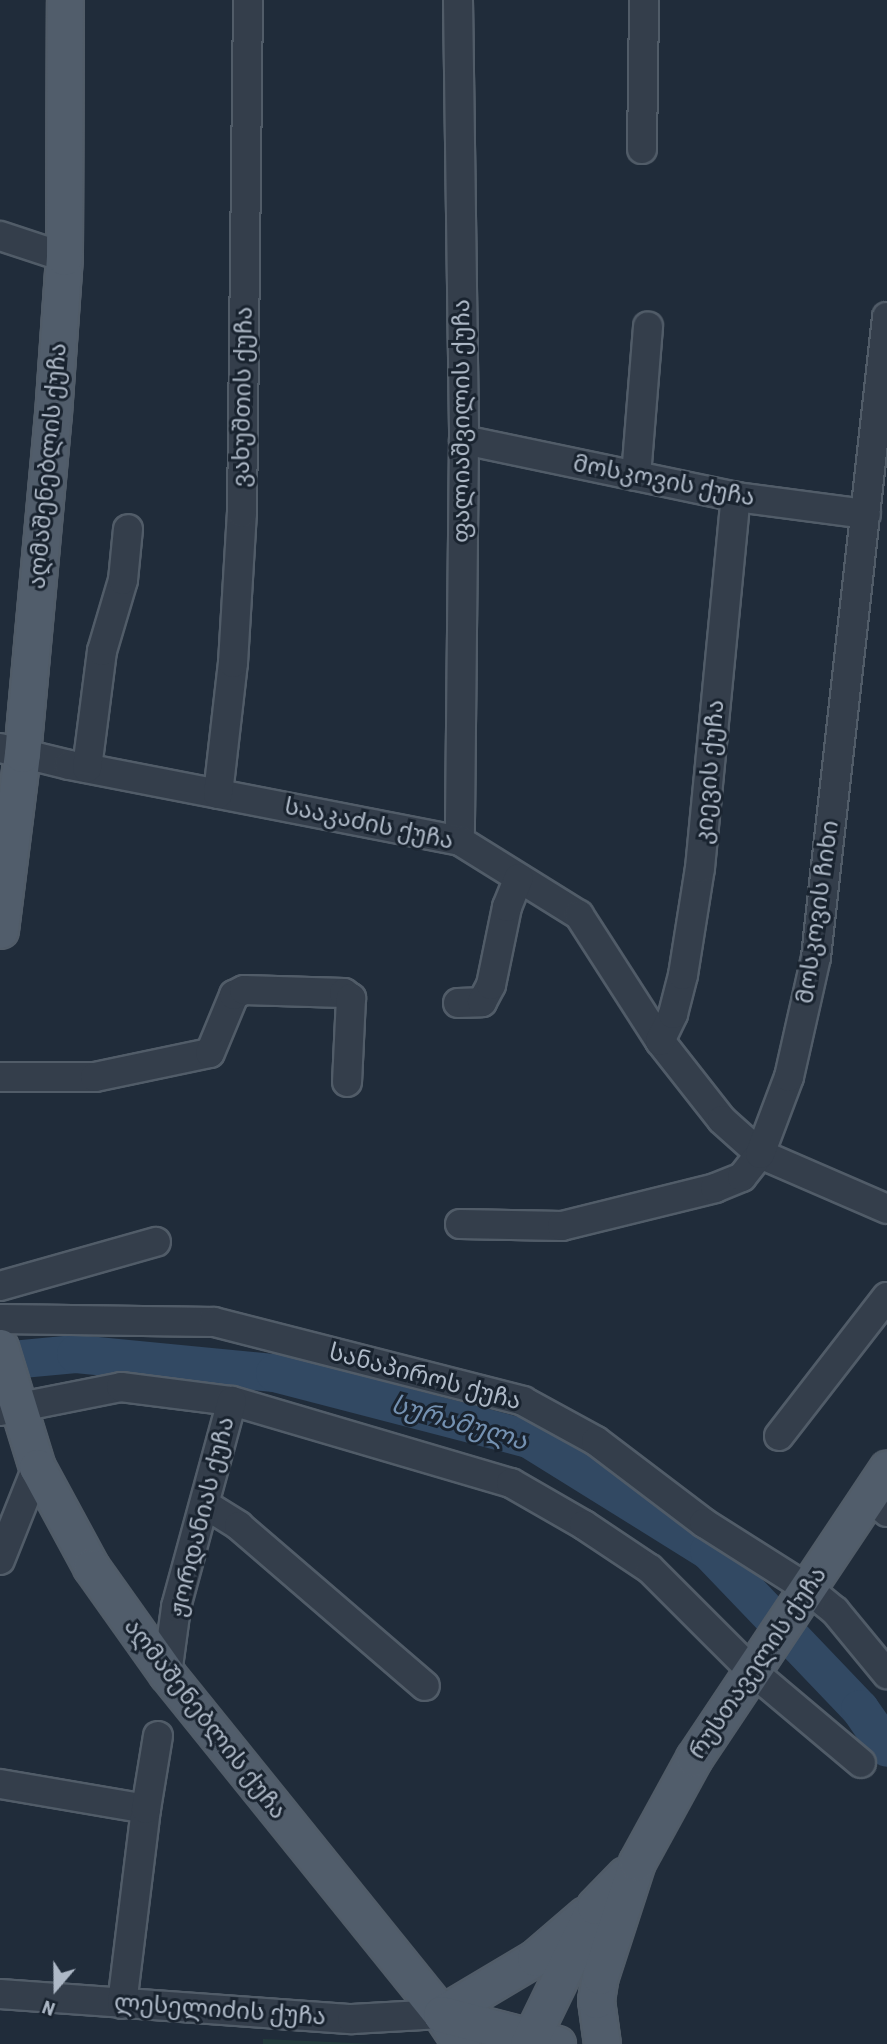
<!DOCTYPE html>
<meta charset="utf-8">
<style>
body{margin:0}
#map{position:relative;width:887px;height:2044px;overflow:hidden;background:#202c3a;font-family:"Roboto Condensed","Noto Sans Georgian",sans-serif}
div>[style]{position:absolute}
.green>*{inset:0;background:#223a3b}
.river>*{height:38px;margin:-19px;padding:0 19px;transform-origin:19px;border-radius:19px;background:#324963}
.roads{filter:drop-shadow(2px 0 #515c68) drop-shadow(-2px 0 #515c68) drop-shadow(0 2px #515c68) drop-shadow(0 -2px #515c68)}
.minor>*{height:28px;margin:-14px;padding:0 14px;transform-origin:14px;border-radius:14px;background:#343e4b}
.major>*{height:35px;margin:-17.5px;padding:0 17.5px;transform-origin:17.5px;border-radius:17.5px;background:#515d6b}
span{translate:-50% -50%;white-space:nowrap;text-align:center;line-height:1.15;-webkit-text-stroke:6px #19232f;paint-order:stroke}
.street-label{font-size:24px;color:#aeb9c7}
.water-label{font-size:26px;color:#7491b1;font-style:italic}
.north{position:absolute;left:21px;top:1953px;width:70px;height:70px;-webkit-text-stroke:5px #19232f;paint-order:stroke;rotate:200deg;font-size:19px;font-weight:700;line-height:28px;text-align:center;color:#aeb9c7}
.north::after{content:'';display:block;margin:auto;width:24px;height:32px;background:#aeb9c7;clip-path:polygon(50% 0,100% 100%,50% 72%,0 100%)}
</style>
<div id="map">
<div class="green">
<i style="clip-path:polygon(263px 2039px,375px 2044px,376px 2044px,263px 2044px)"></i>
</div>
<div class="river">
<i style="left:0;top:1361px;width:76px;rotate:-5.3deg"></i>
<i style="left:76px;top:1354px;width:200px;rotate:5.5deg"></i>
<i style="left:275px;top:1373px;width:262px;rotate:14.6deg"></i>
<i style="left:529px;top:1439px;width:212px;rotate:31.9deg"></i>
<i style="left:709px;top:1551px;width:219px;rotate:46.3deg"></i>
<i style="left:860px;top:1709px;width:47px;rotate:55.3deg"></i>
</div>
<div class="roads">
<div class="minor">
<i style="left:458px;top:0;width:440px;rotate:89.2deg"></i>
<i style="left:464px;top:440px;width:401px;rotate:90.6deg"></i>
<i style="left:642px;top:149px;width:149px;rotate:-89.2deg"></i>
<i style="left:0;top:236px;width:67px;rotate:18.2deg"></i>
<i style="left:464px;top:440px;width:278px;rotate:11.8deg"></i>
<i style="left:736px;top:497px;width:131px;rotate:7.5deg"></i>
<i style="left:636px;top:476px;width:150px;rotate:-85.4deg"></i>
<i style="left:0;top:748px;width:71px;rotate:13.8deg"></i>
<i style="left:69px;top:765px;width:398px;rotate:11deg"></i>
<i style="left:460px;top:841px;width:140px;rotate:31.9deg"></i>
<i style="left:579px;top:915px;width:150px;rotate:57.3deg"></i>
<i style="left:660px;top:1041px;width:100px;rotate:51.9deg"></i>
<i style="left:722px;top:1120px;width:51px;rotate:41.8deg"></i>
<i style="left:760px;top:1154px;width:138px;rotate:23.4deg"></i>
<i style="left:87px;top:768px;width:118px;rotate:-82.7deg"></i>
<i style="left:102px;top:651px;width:74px;rotate:-73.5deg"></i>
<i style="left:123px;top:580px;width:51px;rotate:-84.4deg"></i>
<i style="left:218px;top:794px;width:132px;rotate:-83.5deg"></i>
<i style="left:233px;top:663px;width:150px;rotate:-86.6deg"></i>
<i style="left:242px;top:513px;width:513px;rotate:-89.33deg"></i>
<i style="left:458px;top:1003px;width:24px;rotate:-2deg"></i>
<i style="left:482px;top:1002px;width:19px;rotate:-62deg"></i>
<i style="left:491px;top:985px;width:80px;rotate:-78.4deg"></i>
<i style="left:507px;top:907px;width:31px;rotate:-68deg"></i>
<i style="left:660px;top:1041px;width:30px;rotate:-64deg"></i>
<i style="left:673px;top:1014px;width:40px;rotate:-75.6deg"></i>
<i style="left:683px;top:975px;width:108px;rotate:-81deg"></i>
<i style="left:700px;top:868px;width:373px;rotate:-84.5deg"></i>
<i style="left:0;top:1077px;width:95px"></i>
<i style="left:95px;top:1077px;width:117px;rotate:-11.8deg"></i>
<i style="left:210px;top:1053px;width:63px;rotate:-67.5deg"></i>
<i style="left:234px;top:995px;width:11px;rotate:-27deg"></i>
<i style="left:244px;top:990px;width:100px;rotate:1.7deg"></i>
<i style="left:344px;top:993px;width:9px;rotate:36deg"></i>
<i style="left:351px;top:998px;width:84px;rotate:92.7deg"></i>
<i style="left:460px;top:1224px;width:102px;rotate:1.1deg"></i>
<i style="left:562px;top:1226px;width:158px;rotate:-13.9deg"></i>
<i style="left:715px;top:1188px;width:29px;rotate:-22deg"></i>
<i style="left:742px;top:1177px;width:29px;rotate:-52deg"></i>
<i style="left:760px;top:1154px;width:82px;rotate:-69.4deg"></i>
<i style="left:789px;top:1077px;width:123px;rotate:-77.3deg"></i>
<i style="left:816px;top:957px;width:644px;rotate:-83.67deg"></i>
<i style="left:0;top:1286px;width:162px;rotate:-15.8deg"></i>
<i style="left:0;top:1319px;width:214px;rotate:0.8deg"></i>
<i style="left:214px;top:1322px;width:319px;rotate:14.3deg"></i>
<i style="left:523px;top:1401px;width:83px;rotate:28.7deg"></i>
<i style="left:596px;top:1441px;width:136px;rotate:37.2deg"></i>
<i style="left:704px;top:1523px;width:123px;rotate:32.4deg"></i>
<i style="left:808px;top:1589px;width:35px;rotate:39deg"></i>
<i style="left:835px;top:1611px;width:82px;rotate:50.5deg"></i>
<i style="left:0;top:1411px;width:123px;rotate:-11.2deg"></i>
<i style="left:121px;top:1387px;width:112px;rotate:7.2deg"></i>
<i style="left:232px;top:1401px;width:291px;rotate:16.4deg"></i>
<i style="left:511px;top:1483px;width:84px;rotate:29.9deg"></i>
<i style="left:584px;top:1525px;width:79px;rotate:33.7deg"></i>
<i style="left:650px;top:1569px;width:146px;rotate:45deg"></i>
<i style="left:753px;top:1672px;width:141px;rotate:40.1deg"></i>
<i style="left:779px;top:1436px;width:176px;rotate:-52.2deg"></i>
<i style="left:868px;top:1496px;width:25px;rotate:40deg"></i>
<i style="left:206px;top:1505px;width:39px;rotate:32deg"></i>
<i style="left:239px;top:1526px;width:245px;rotate:40.7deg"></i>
<i style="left:0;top:1560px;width:100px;rotate:-68.3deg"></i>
<i style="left:167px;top:1674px;width:68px;rotate:-82.3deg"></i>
<i style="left:176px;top:1607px;width:213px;rotate:-74.8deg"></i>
<i style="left:0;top:1784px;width:148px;rotate:9.7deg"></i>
<i style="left:0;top:1994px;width:353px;rotate:4.1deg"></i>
<i style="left:352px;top:2019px;width:89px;rotate:-3.2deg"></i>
<i style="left:122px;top:2004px;width:196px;rotate:-83deg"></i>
<i style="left:146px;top:1809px;width:74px;rotate:-80.7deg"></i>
</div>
<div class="major">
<i style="left:0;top:930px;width:177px;rotate:-82.9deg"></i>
<i style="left:22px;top:754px;width:341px;rotate:-84.8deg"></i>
<i style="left:53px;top:414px;width:157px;rotate:-86deg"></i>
<i style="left:64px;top:257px;width:257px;rotate:-89.8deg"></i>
<i style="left:0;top:1347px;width:126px;rotate:72.9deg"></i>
<i style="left:37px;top:1467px;width:114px;rotate:61.6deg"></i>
<i style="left:91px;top:1567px;width:131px;rotate:54.6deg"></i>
<i style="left:167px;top:1674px;width:437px;rotate:51.1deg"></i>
<i style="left:441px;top:2014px;width:36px;rotate:56deg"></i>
<i style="left:441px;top:2014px;width:109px;rotate:-30.8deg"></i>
<i style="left:535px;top:1958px;width:66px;rotate:-40.7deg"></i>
<i style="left:441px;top:2014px;width:120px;rotate:14.5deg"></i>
<i style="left:528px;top:2044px;width:153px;rotate:-64.1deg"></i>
<i style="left:595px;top:1906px;width:43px;rotate:-45.9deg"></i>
<i style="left:602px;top:2044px;width:44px;rotate:-97.8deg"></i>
<i style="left:596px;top:2000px;width:24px;rotate:-81deg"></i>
<i style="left:600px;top:1976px;width:120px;rotate:-72deg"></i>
<i style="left:637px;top:1862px;width:119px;rotate:-61.3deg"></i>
<i style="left:694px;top:1758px;width:348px;rotate:-56.3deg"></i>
</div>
</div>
<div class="street-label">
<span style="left:243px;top:397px;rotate:-89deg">ვახუშთის ქუჩა</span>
<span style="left:462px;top:421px;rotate:-90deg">ფალიაშვილის ქუჩა</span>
<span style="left:48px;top:466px;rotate:-85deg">აღმაშენებლის ქუჩა</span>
<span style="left:664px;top:481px;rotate:11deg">მოსკოვის ქუჩა</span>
<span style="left:710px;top:772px;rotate:-85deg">კიევის ქუჩა</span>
<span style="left:369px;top:824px;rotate:12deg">სააკაძის ქუჩა</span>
<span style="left:818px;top:912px;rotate:-82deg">მოსკოვის ჩიხი</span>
<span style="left:425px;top:1377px;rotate:15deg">სანაპიროს ქუჩა</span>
<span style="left:202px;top:1517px;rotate:-76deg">ჟორდანიას ქუჩა</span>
<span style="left:758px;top:1663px;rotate:-56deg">რუსთაველის ქუჩა</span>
<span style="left:205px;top:1719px;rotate:52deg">აღმაშენებლის ქუჩა</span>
<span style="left:220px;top:2010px;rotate:4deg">ლესელიძის ქუჩა</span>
</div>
<div class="water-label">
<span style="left:459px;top:1423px;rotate:16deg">სურამულა</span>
</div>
<div class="north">N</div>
</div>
